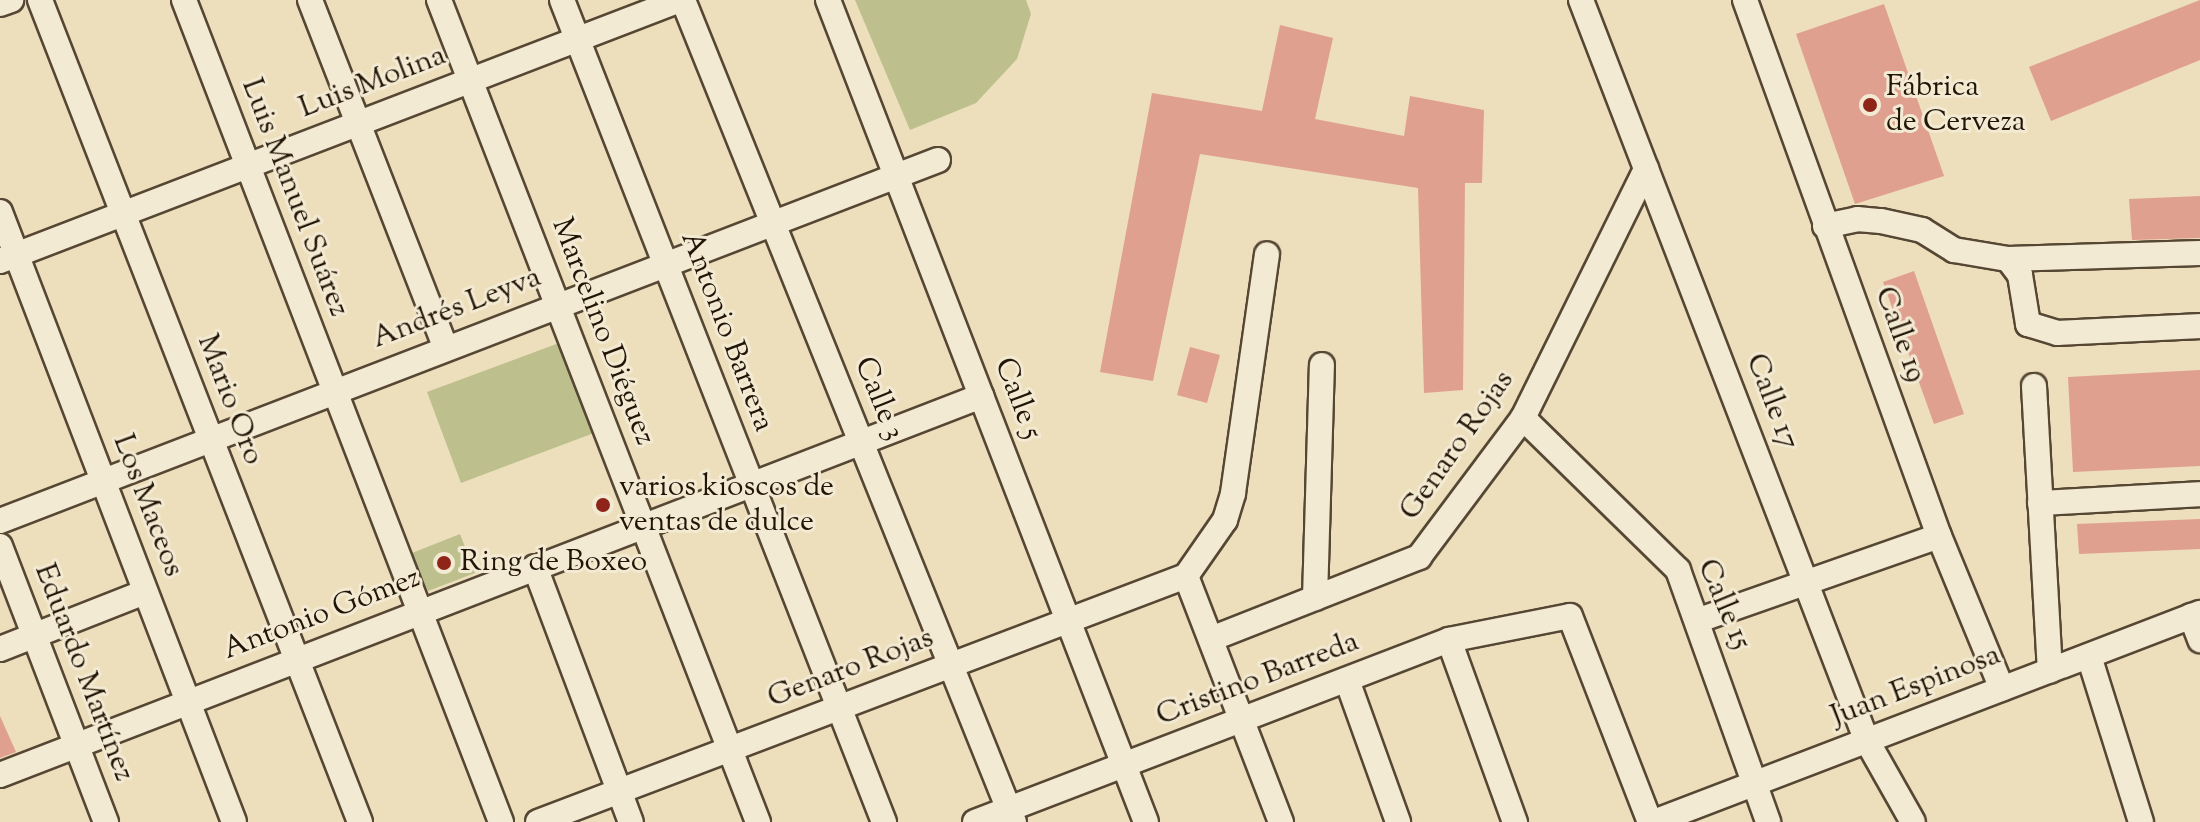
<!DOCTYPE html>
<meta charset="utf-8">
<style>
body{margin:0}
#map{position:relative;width:2200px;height:822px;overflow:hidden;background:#eddebc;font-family:"Sorts Mill Goudy",serif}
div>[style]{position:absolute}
.green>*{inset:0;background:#bdc08d}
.building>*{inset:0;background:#dfa08f}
.roads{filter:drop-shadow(2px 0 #564734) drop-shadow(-2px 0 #564734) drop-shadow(0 2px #564734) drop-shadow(0 -2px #564734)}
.minor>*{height:24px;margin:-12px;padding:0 12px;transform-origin:12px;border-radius:12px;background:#f3ead3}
.dots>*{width:22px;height:22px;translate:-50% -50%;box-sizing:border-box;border:4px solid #f3ead3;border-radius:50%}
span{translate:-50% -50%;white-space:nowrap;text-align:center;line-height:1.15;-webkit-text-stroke:6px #f3ead3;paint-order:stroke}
.street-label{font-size:30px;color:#231506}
.poi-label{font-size:30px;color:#231506}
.left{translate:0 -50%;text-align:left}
</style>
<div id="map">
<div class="green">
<i style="clip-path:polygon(855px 0,1026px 0,1031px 14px,1017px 59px,976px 103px,910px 130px)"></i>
<i style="clip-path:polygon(559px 343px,594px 433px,461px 483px,427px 392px)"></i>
<i style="clip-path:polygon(460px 534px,475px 573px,428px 591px,412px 553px)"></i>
</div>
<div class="building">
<i style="clip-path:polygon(2200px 0,2200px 60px,2051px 121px,2029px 67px)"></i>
<i style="clip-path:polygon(1884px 4px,1944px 176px,1855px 204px,1796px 34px)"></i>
<i style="clip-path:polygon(1280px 25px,1333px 38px,1315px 119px,1404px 136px,1410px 96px,1484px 110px,1482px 183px,1465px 183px,1463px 390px,1424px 393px,1418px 188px,1200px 154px,1153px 381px,1100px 372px,1152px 93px,1262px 111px)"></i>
<i style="clip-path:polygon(2200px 196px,2200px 238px,2132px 240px,2129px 199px)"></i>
<i style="clip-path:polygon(1914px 271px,1964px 414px,1934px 424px,1883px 282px)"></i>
<i style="clip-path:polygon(1190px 347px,1220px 355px,1207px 403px,1177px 395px)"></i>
<i style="clip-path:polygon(2200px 370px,2200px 466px,2073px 472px,2068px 377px)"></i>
<i style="clip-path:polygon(2200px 519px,2200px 549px,2079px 554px,2077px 524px)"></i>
<i style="clip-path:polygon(0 716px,16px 752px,0 758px)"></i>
</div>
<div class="roads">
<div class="minor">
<i style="left:40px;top:0;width:882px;rotate:68.73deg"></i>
<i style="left:184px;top:0;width:881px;rotate:68.91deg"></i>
<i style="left:310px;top:0;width:374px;rotate:68.7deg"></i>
<i style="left:439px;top:0;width:882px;rotate:68.79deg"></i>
<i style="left:562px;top:0;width:883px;rotate:68.61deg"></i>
<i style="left:683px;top:0;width:886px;rotate:68.07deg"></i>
<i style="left:828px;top:0;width:881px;rotate:68.85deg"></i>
<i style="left:1581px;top:0;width:792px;rotate:68.91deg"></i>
<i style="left:1866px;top:739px;width:95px;rotate:60.5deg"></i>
<i style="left:1745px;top:0;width:570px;rotate:70.1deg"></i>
<i style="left:1939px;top:536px;width:165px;rotate:67.6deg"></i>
<i style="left:0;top:4px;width:12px;rotate:-20deg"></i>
<i style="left:0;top:212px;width:653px;rotate:69.01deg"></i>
<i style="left:1825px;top:226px;width:33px;rotate:-12deg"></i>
<i style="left:1857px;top:219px;width:24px;rotate:5deg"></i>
<i style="left:1881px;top:221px;width:42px;rotate:12.4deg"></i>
<i style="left:1922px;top:230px;width:38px;rotate:32deg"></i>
<i style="left:1954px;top:250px;width:55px;rotate:9.5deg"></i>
<i style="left:2008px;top:259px;width:20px;rotate:53deg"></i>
<i style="left:2020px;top:275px;width:50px;rotate:80.7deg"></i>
<i style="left:2028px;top:324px;width:31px;rotate:17deg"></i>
<i style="left:2058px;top:333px;width:142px;rotate:-2.8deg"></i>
<i style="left:2008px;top:259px;width:192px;rotate:-1.8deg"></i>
<i style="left:0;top:261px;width:728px;rotate:-21deg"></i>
<i style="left:2034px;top:386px;width:285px;rotate:86.8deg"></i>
<i style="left:1523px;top:418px;width:217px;rotate:44.4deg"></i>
<i style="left:1678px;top:570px;width:268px;rotate:70.3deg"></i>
<i style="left:2040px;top:503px;width:160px;rotate:-3.2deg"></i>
<i style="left:0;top:521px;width:1005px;rotate:-21.05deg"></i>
<i style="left:0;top:546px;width:296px;rotate:69deg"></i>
<i style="left:535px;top:567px;width:272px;rotate:69.4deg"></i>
<i style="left:1186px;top:576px;width:68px;rotate:-55.1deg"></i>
<i style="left:1225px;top:520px;width:28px;rotate:-73deg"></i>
<i style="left:1233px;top:493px;width:241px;rotate:-81.9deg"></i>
<i style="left:1186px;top:576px;width:264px;rotate:68.9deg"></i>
<i style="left:1315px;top:598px;width:233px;rotate:-88.3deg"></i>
<i style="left:2191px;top:616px;width:26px;rotate:69deg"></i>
<i style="left:1699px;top:620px;width:254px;rotate:-19.3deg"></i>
<i style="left:1211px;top:639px;width:224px;rotate:-21.5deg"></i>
<i style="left:1419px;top:557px;width:174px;rotate:-53.2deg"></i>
<i style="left:1523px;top:418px;width:278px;rotate:-63.7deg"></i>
<i style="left:1449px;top:640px;width:194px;rotate:70.1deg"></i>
<i style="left:0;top:649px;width:156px;rotate:-21.5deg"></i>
<i style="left:2089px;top:656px;width:174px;rotate:72.6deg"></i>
<i style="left:1347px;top:680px;width:151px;rotate:70.2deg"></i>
<i style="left:0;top:775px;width:1052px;rotate:-21.12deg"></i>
<i style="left:538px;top:822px;width:693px;rotate:-20.79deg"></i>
<i style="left:975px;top:822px;width:508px;rotate:-21.01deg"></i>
<i style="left:1449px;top:640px;width:123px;rotate:-11.2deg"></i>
<i style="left:1570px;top:616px;width:221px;rotate:68.8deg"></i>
<i style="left:1654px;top:822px;width:585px;rotate:-20.95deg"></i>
</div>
</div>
<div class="dots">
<i style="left:1870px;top:105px;background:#8f2418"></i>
<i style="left:603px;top:505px;background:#8f2418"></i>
<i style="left:444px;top:563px;background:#8f2418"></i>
</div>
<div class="street-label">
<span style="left:373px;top:83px;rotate:-21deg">Luis Molina</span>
<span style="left:294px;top:198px;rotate:69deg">Luis Manuel Suárez</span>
<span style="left:457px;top:309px;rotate:-21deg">Andrés Leyva</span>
<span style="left:602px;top:332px;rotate:69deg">Marcelino Diéguez</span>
<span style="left:726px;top:332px;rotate:69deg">Antonio Barrera</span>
<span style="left:1899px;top:335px;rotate:70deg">Calle 19</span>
<span style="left:878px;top:399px;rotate:68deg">Calle 3</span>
<span style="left:1017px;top:399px;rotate:69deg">Calle 5</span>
<span style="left:229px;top:400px;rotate:69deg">Mario Oro</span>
<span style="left:1771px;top:402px;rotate:69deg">Calle 17</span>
<span style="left:1458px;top:446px;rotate:-55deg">Genaro Rojas</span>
<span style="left:147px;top:506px;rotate:69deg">Los Maceos</span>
<span style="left:1723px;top:605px;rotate:67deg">Calle 15</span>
<span style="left:322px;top:615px;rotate:-21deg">Antonio Gómez</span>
<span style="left:851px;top:669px;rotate:-21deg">Genaro Rojas</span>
<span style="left:83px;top:673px;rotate:69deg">Eduardo Martínez</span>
<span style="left:1258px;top:680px;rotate:-21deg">Cristino Barreda</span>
<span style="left:1916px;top:687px;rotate:-21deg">Juan Espinosa</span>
</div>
<div class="poi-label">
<span class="left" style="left:1886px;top:105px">Fábrica<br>de Cerveza</span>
<span class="left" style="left:619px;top:505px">varios kioscos de<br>ventas de dulce</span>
<span class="left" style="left:460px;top:563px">Ring de Boxeo</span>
</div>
</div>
